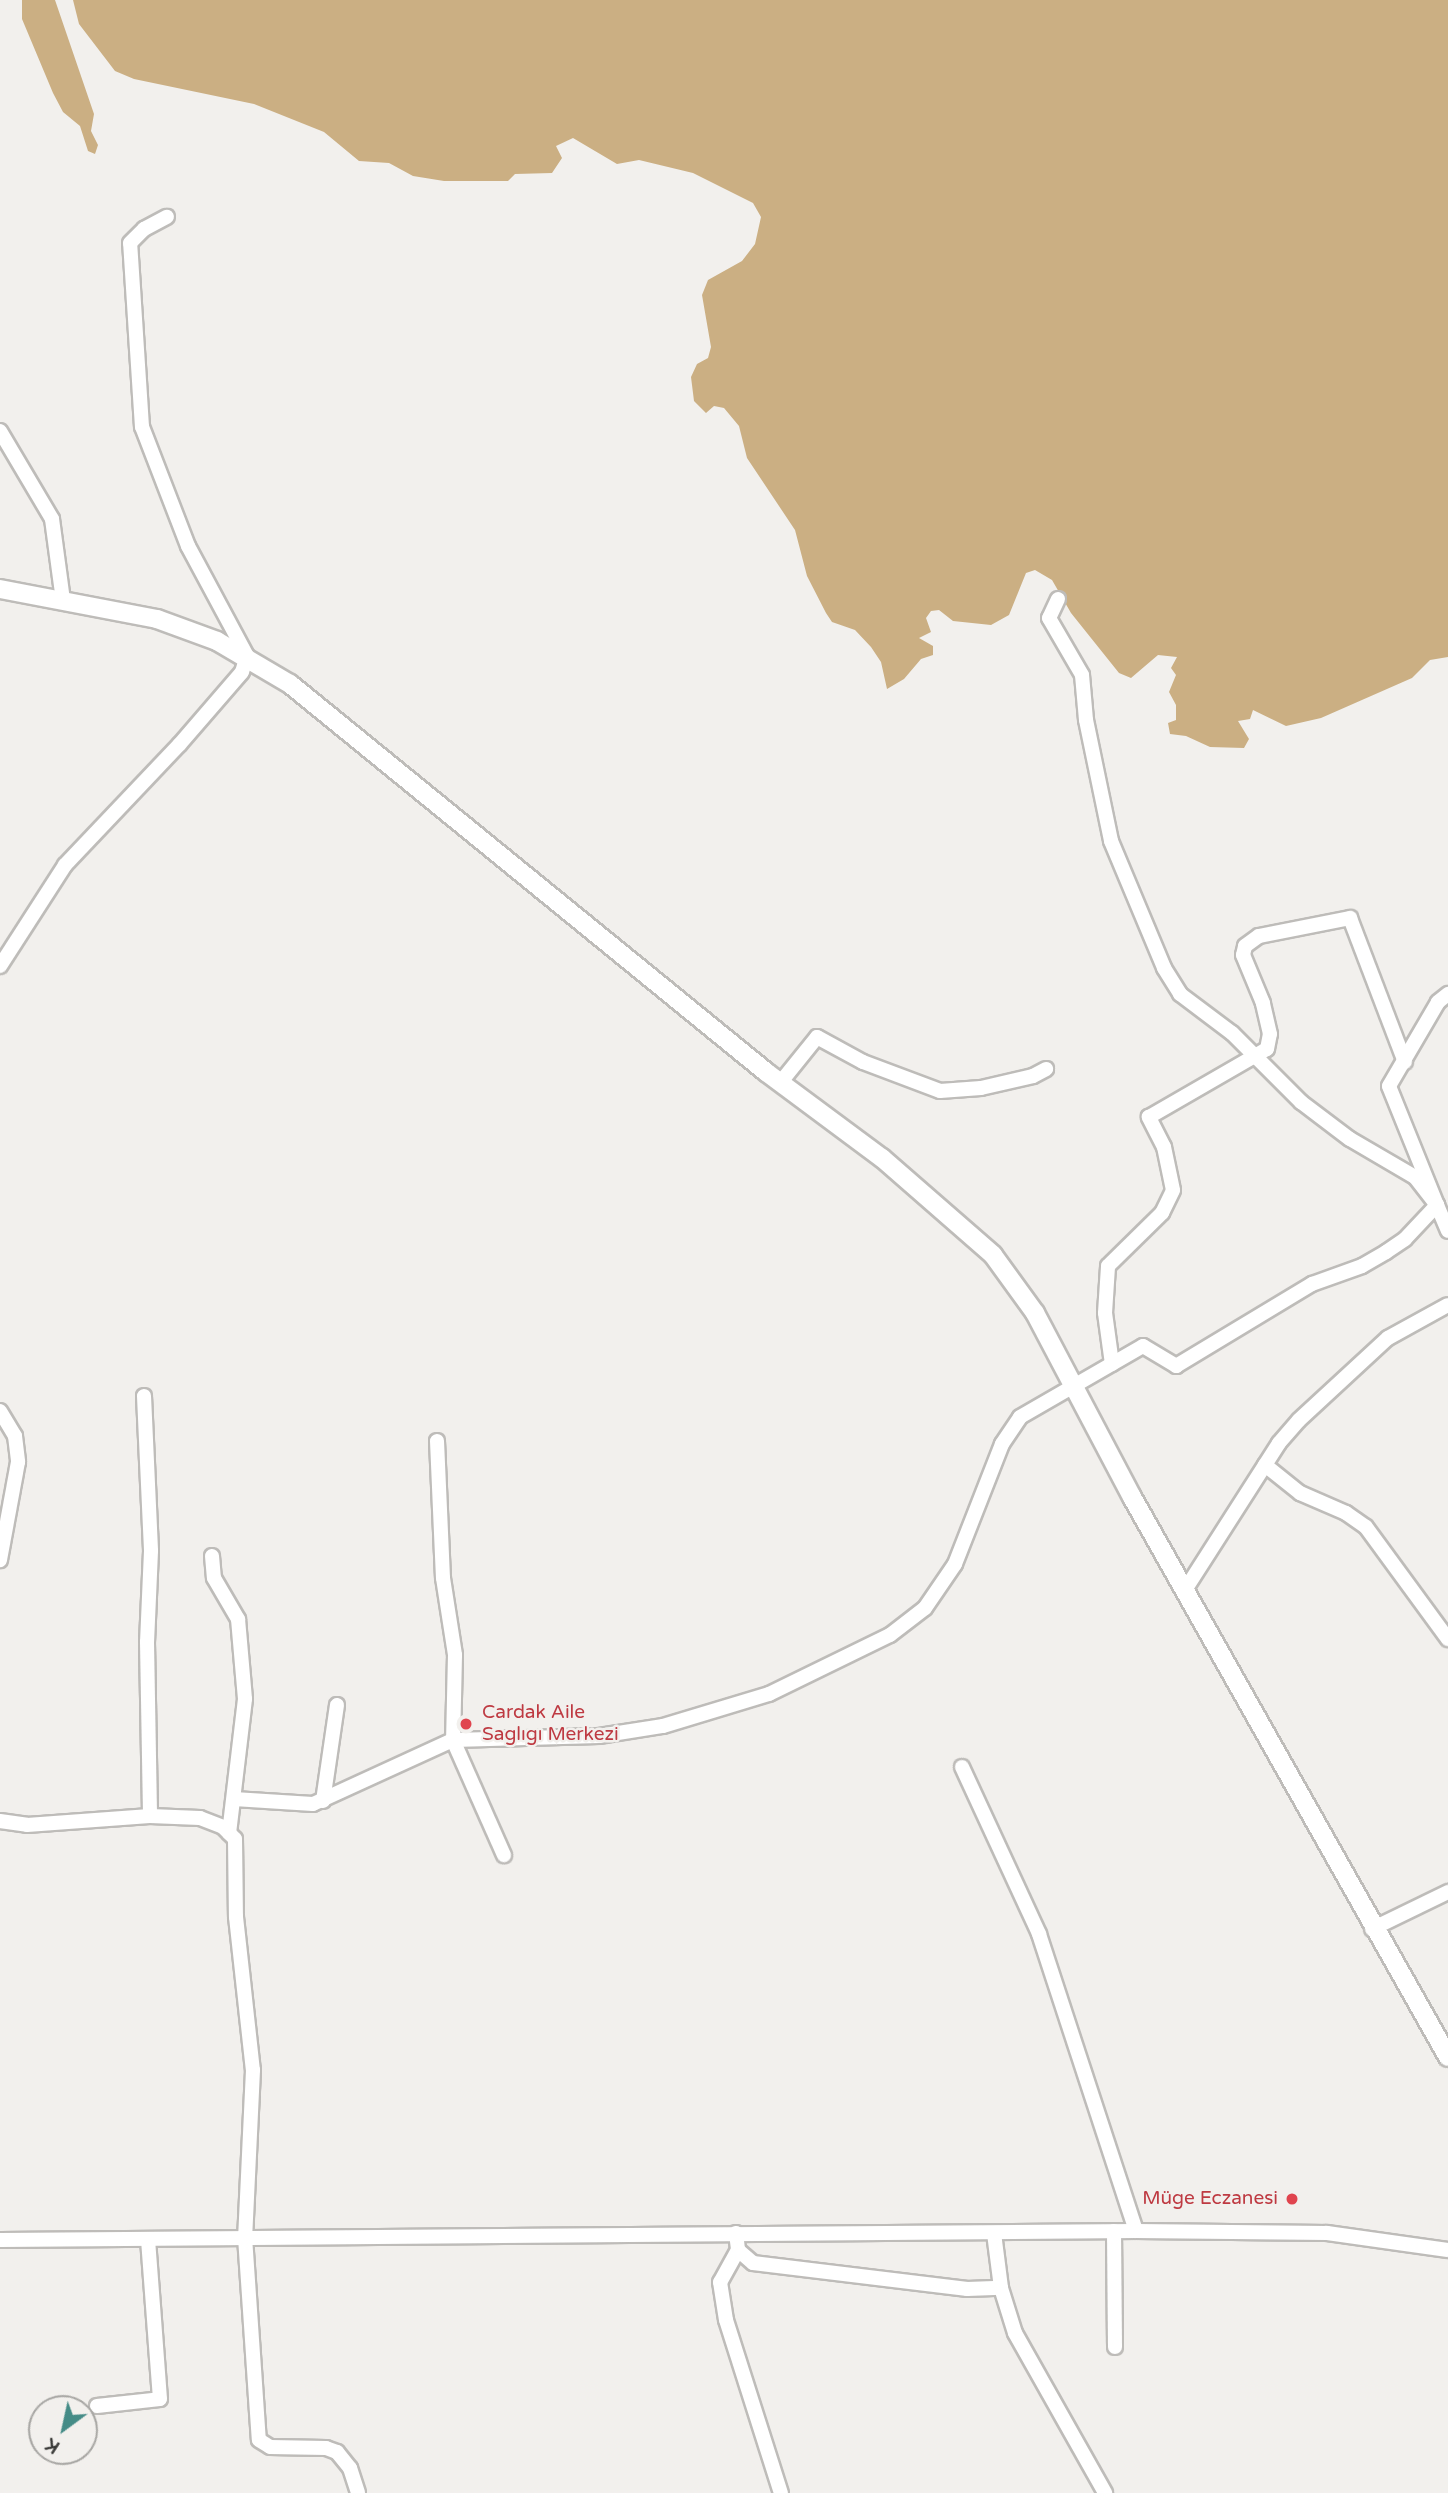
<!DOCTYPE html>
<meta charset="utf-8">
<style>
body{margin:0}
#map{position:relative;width:1448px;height:2493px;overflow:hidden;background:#f2f0ed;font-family:"Varela Round",sans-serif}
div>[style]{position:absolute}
.forest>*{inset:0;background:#cbaf83}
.roads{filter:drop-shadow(2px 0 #bebcb9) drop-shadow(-2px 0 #bebcb9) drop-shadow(0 2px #bebcb9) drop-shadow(0 -2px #bebcb9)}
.minor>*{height:14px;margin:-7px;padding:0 7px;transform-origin:7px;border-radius:7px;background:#fff}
.major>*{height:18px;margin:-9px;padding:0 9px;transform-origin:9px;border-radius:9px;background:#fff}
.dots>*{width:19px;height:19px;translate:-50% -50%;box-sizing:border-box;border:4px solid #f2f0ed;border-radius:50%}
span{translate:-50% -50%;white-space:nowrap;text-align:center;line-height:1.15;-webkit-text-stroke:5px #f2f0ed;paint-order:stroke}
.health-label{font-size:19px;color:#be3a42}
.left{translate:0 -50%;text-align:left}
.right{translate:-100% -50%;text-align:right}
.north{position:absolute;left:28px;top:2395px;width:70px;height:70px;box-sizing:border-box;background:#f2f0ed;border:2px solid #a7a6a3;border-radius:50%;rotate:213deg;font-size:19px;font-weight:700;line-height:28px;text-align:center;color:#373735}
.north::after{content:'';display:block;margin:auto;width:24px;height:32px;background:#458c87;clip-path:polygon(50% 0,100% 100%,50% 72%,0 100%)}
</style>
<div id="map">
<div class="forest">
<i style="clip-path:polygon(22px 0,55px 0,94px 114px,91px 131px,98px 145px,95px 154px,88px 151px,80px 126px,63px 112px,53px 93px,22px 19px)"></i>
<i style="clip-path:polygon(73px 0,1448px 0,1448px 657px,1430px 660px,1412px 678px,1321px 718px,1286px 726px,1253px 710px,1250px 719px,1238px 721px,1249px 739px,1244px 748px,1210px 747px,1186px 736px,1170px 734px,1168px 723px,1176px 720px,1176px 705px,1169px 692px,1176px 675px,1171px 668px,1177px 657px,1158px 655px,1131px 678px,1119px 673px,1071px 613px,1052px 580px,1035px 570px,1026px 573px,1009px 615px,991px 625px,953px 621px,939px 610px,931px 611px,926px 618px,931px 632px,919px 638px,933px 646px,933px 655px,921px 659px,904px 679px,887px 689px,881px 662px,871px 647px,855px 630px,832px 622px,826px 613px,807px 576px,795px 530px,747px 458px,739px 426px,724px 408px,714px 406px,706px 413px,694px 401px,691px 377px,697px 364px,708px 358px,711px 347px,702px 295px,708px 280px,742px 261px,755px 244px,761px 217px,753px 203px,693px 173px,639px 160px,617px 164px,573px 138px,556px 146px,562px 158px,552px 173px,515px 174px,508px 181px,444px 181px,413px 176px,389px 163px,359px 161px,324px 132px,254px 104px,134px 79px,115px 71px,79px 24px)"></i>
</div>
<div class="roads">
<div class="minor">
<i style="left:0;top:431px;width:102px;rotate:59.4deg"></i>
<i style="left:52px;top:519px;width:82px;rotate:82.3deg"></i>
<i style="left:1058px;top:599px;width:21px;rotate:115deg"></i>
<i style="left:1049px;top:618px;width:66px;rotate:59.9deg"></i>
<i style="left:1082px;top:675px;width:45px;rotate:84.9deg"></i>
<i style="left:1086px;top:720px;width:124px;rotate:78.3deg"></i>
<i style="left:1111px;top:841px;width:138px;rotate:67.3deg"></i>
<i style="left:1164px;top:968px;width:31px;rotate:58deg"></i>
<i style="left:1180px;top:994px;width:65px;rotate:36.9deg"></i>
<i style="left:1232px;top:1033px;width:98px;rotate:45deg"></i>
<i style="left:1301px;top:1102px;width:61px;rotate:37.1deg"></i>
<i style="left:1350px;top:1139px;width:75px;rotate:30.3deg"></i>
<i style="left:1415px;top:1177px;width:36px;rotate:52deg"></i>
<i style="left:1437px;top:1205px;width:28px;rotate:67deg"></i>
<i style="left:0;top:966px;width:120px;rotate:-57.2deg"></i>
<i style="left:65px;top:865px;width:166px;rotate:-46.5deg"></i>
<i style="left:179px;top:745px;width:96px;rotate:-49.2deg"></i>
<i style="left:242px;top:672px;width:17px;rotate:-73deg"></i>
<i style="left:247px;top:656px;width:125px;rotate:-118.2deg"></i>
<i style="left:188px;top:546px;width:128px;rotate:-111.1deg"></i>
<i style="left:142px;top:427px;width:184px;rotate:-93.7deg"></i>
<i style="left:130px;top:243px;width:20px;rotate:-45deg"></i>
<i style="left:144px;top:229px;width:26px;rotate:-28deg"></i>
<i style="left:780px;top:1083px;width:59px;rotate:-51.2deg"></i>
<i style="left:817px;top:1037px;width:52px;rotate:28.5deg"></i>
<i style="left:863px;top:1062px;width:82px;rotate:20.6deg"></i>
<i style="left:940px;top:1091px;width:41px;rotate:-4.2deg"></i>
<i style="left:981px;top:1088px;width:53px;rotate:-13deg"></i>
<i style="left:1033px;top:1076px;width:15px;rotate:-28deg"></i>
<i style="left:1112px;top:1364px;width:51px;rotate:-97.8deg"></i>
<i style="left:1105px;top:1313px;width:47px;rotate:-86.3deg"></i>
<i style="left:1108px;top:1266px;width:76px;rotate:-44.5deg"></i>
<i style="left:1162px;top:1213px;width:25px;rotate:-64deg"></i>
<i style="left:1173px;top:1190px;width:44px;rotate:-101.8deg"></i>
<i style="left:1164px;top:1147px;width:34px;rotate:-117deg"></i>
<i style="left:1149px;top:1117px;width:136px;rotate:-30deg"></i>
<i style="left:1267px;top:1049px;width:15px;rotate:-79deg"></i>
<i style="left:1270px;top:1034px;width:32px;rotate:-103deg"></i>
<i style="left:1263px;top:1003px;width:52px;rotate:-112.6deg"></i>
<i style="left:1243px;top:955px;width:9px;rotate:-77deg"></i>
<i style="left:1245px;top:946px;width:17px;rotate:-36deg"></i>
<i style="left:1259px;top:936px;width:93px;rotate:-11.2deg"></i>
<i style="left:1350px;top:918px;width:154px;rotate:69.1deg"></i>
<i style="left:144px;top:1396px;width:155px;rotate:87.4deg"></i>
<i style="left:151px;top:1551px;width:91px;rotate:92.5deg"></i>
<i style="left:147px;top:1642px;width:174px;rotate:89deg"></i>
<i style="left:0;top:1411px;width:29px;rotate:59deg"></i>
<i style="left:15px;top:1436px;width:26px;rotate:83deg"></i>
<i style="left:18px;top:1462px;width:100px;rotate:100.4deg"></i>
<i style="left:437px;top:1441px;width:137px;rotate:87.5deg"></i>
<i style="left:443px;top:1578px;width:78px;rotate:81.1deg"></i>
<i style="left:455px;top:1655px;width:85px;rotate:91.3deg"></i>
<i style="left:453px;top:1740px;width:126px;rotate:66.1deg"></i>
<i style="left:1265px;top:1465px;width:45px;rotate:38.7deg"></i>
<i style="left:1300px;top:1493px;width:50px;rotate:23.5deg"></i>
<i style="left:1346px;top:1513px;width:24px;rotate:35deg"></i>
<i style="left:1366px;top:1527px;width:139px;rotate:53.8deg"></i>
<i style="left:212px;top:1556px;width:22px;rotate:85deg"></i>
<i style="left:214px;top:1578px;width:48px;rotate:59.7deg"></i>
<i style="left:238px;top:1619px;width:80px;rotate:85deg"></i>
<i style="left:245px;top:1699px;width:135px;rotate:96.8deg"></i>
<i style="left:1185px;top:1590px;width:174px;rotate:-57.4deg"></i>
<i style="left:1279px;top:1443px;width:30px;rotate:-49deg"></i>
<i style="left:1299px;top:1420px;width:121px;rotate:-42.7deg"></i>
<i style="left:1388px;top:1338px;width:68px;rotate:-28.8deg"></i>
<i style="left:962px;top:1767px;width:184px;rotate:65.2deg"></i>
<i style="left:1039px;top:1934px;width:312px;rotate:71.9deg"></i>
<i style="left:234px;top:1799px;width:79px;rotate:3.6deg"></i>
<i style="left:313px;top:1804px;width:154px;rotate:-24.6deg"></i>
<i style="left:453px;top:1740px;width:146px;rotate:-1.6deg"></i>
<i style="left:599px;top:1736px;width:65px;rotate:-8.9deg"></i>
<i style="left:663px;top:1726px;width:111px;rotate:-16.8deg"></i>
<i style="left:769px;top:1694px;width:135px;rotate:-26deg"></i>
<i style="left:890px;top:1635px;width:44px;rotate:-37.6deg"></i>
<i style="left:925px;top:1608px;width:53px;rotate:-55.7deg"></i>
<i style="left:955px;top:1564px;width:129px;rotate:-68.6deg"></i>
<i style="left:1002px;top:1444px;width:32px;rotate:-56deg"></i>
<i style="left:1020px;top:1417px;width:142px;rotate:-30deg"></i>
<i style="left:1143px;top:1346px;width:39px;rotate:31deg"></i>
<i style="left:1176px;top:1366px;width:159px;rotate:-31.1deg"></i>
<i style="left:1312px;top:1284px;width:53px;rotate:-19.8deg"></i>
<i style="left:1362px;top:1266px;width:28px;rotate:-30deg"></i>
<i style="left:1386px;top:1252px;width:23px;rotate:-34deg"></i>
<i style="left:1405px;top:1239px;width:47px;rotate:-46.7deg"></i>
<i style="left:1437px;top:1205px;width:128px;rotate:-112deg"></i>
<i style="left:1389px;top:1086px;width:97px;rotate:-59.7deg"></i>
<i style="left:1438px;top:1002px;width:13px;rotate:-39deg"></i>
<i style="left:323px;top:1801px;width:97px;rotate:-81.7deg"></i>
<i style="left:0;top:1821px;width:27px;rotate:8deg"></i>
<i style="left:27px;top:1825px;width:123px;rotate:-4.2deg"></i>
<i style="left:150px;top:1816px;width:50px;rotate:2.3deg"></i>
<i style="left:200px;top:1818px;width:25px;rotate:21deg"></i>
<i style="left:223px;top:1827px;width:17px;rotate:45deg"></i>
<i style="left:235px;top:1839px;width:78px;rotate:89.3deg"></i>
<i style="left:236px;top:1917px;width:154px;rotate:83.7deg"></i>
<i style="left:253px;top:2070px;width:167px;rotate:92.7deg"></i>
<i style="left:245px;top:2237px;width:203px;rotate:86.1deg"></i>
<i style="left:259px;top:2440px;width:13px;rotate:32deg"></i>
<i style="left:270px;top:2447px;width:56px;rotate:1deg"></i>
<i style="left:326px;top:2448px;width:12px;rotate:20deg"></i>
<i style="left:337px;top:2452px;width:21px;rotate:51deg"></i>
<i style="left:350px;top:2468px;width:26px;rotate:72deg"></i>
<i style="left:1372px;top:1929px;width:85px;rotate:-26deg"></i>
<i style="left:1114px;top:2231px;width:116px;rotate:89.5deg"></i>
<i style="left:736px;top:2233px;width:17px;rotate:83deg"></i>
<i style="left:738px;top:2250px;width:20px;rotate:41deg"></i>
<i style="left:753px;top:2263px;width:216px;rotate:6.9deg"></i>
<i style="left:967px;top:2289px;width:34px;rotate:-2deg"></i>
<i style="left:1001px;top:2288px;width:47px;rotate:72.7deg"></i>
<i style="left:1015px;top:2333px;width:184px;rotate:60.6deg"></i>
<i style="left:994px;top:2233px;width:55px;rotate:82.7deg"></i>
<i style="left:0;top:2240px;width:1136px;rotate:-0.45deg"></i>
<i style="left:1136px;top:2231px;width:191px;rotate:0.6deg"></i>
<i style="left:1327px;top:2233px;width:122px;rotate:8deg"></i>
<i style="left:738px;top:2250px;width:37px;rotate:119deg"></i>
<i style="left:720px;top:2282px;width:38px;rotate:81deg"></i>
<i style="left:726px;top:2320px;width:182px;rotate:72.4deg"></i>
<i style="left:97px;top:2406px;width:63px;rotate:-6.3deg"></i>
<i style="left:160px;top:2399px;width:160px;rotate:-94.3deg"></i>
</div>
<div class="major">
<i style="left:0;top:589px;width:160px;rotate:10.8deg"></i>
<i style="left:157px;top:619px;width:64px;rotate:20.1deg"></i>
<i style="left:217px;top:641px;width:85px;rotate:30.5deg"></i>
<i style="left:290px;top:684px;width:614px;rotate:39.18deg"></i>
<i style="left:766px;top:1072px;width:144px;rotate:36.6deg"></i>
<i style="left:882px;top:1158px;width:147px;rotate:41.1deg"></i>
<i style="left:993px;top:1255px;width:72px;rotate:54.1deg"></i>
<i style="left:1035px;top:1313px;width:208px;rotate:62.2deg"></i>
<i style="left:1132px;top:1497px;width:643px;rotate:60.56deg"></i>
</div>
</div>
<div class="dots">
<i style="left:466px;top:1724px;background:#e0444e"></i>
<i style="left:1292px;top:2199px;background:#e0444e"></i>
</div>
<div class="health-label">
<span class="left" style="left:482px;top:1724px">Cardak Aile<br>Saglıgı Merkezi</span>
<span class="right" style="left:1278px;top:2199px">Müge Eczanesi</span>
</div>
<div class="north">K</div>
</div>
